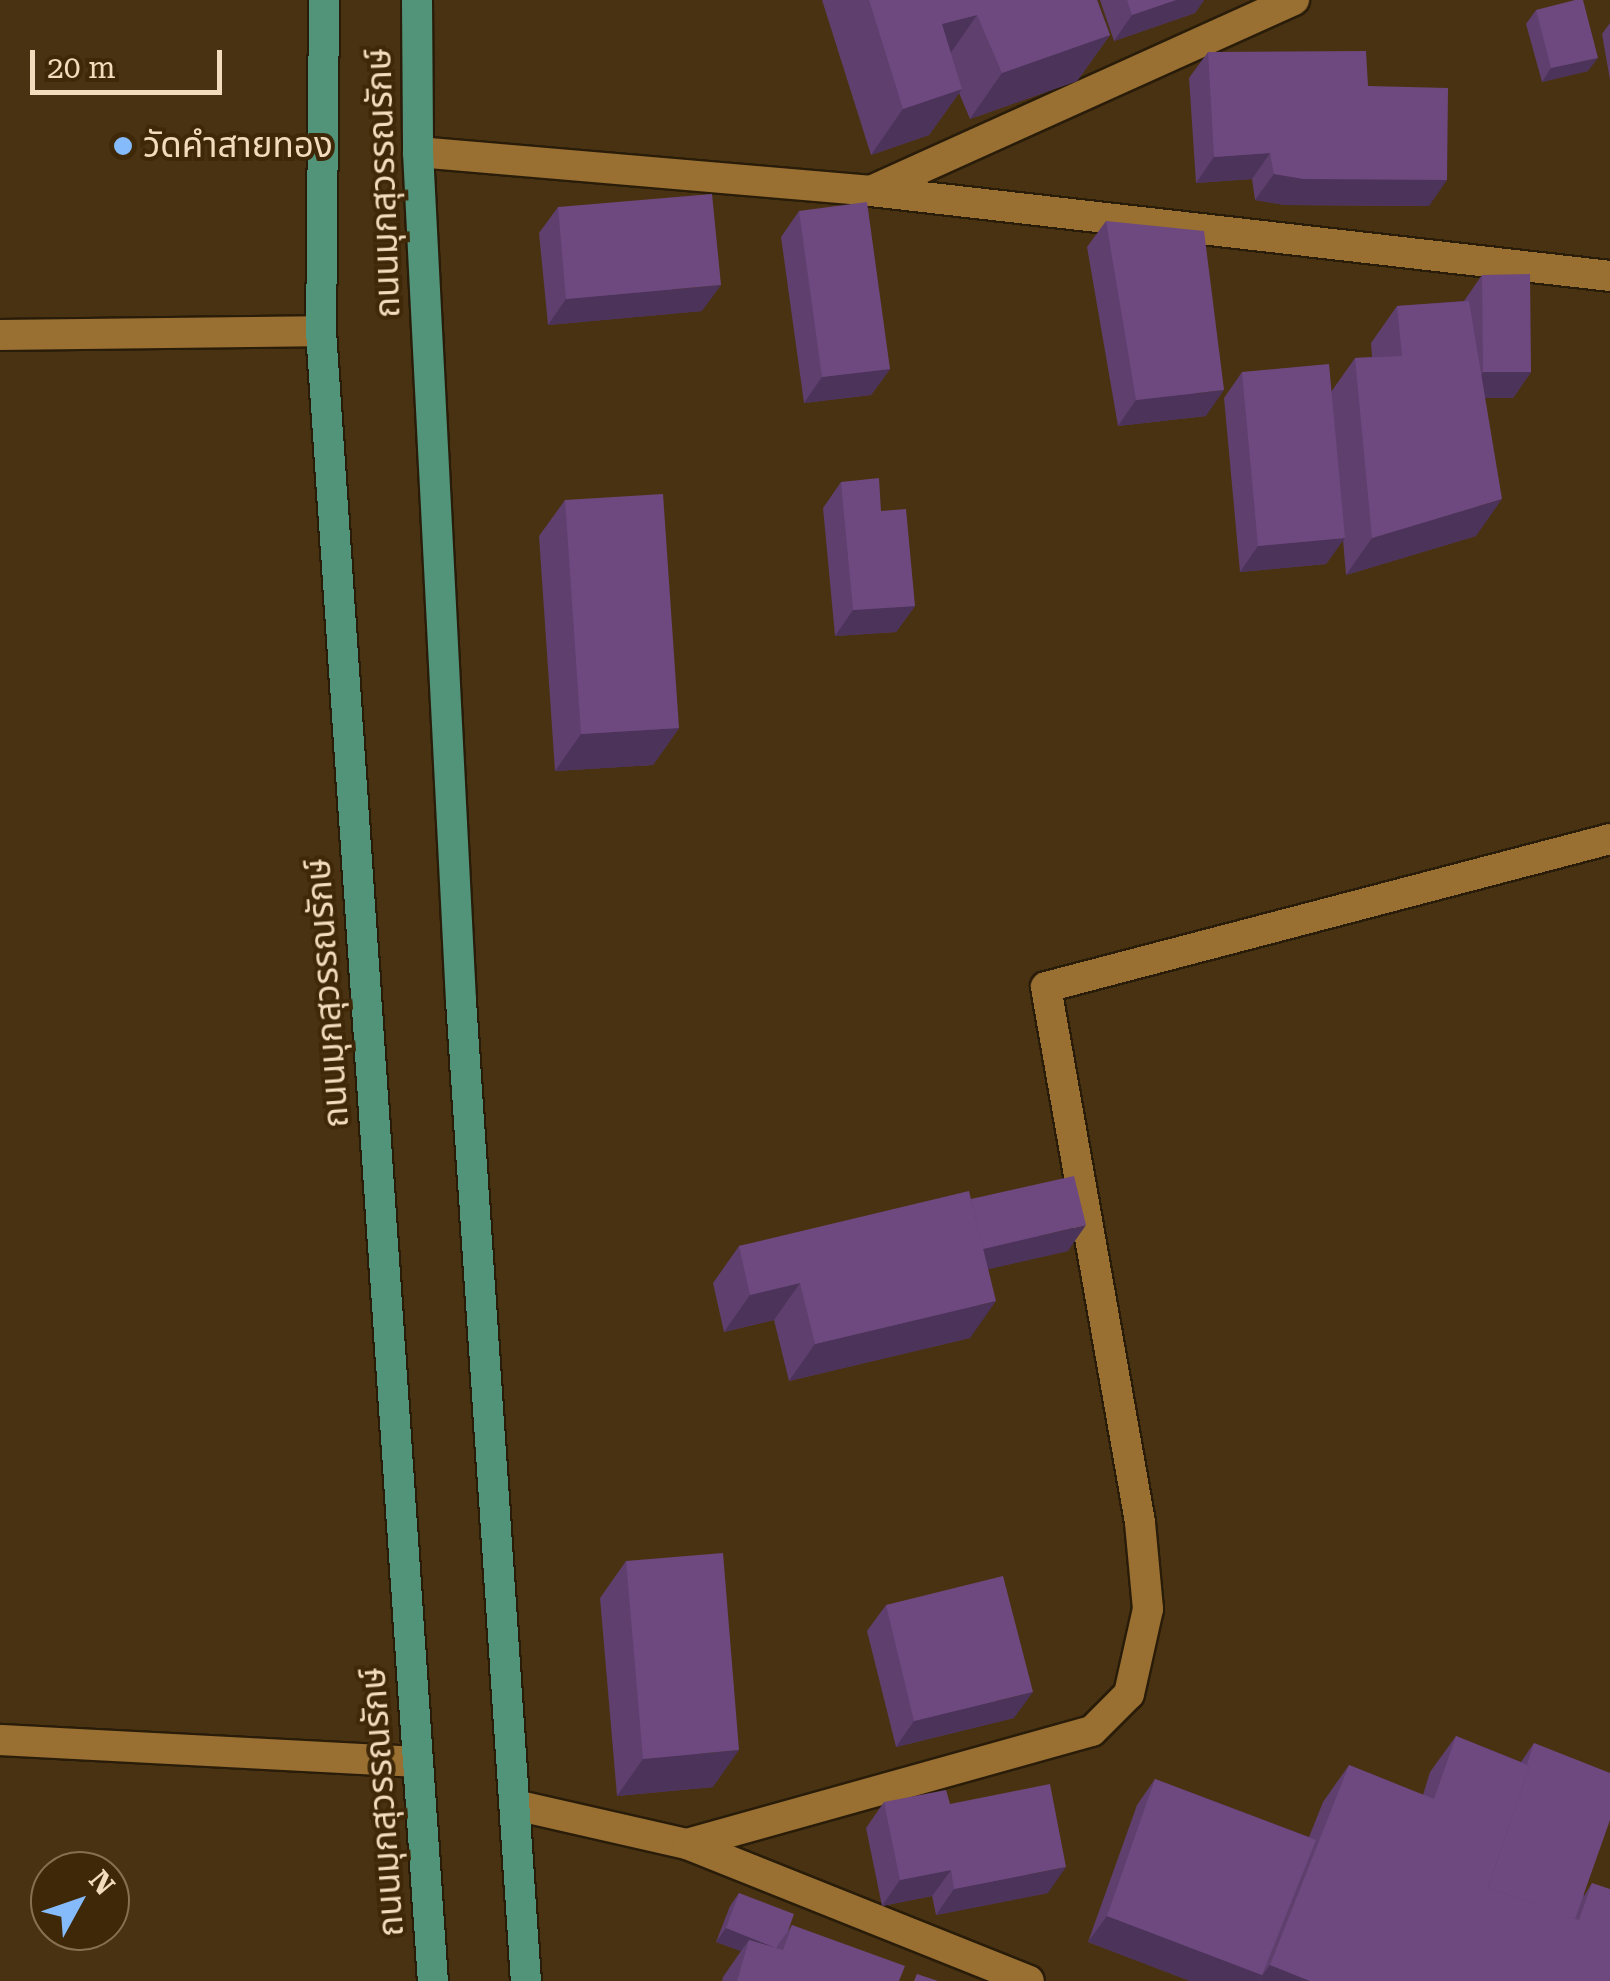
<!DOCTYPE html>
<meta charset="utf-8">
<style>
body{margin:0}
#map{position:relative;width:1610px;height:1981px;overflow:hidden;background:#493212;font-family:"Roboto Serif","Noto Sans Thai",serif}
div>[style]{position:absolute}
.roads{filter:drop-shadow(2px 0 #291c09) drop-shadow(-2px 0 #291c09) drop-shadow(0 2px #291c09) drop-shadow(0 -2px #291c09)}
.minor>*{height:30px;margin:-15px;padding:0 15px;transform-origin:15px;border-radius:15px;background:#996f32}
.major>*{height:30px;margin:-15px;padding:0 15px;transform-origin:15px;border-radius:15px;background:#52947a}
.wall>*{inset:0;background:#5e3f6d}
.shaded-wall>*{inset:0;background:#4c3359}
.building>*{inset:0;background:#6d497f}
.dots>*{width:28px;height:28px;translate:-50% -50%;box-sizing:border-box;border:5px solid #3e2807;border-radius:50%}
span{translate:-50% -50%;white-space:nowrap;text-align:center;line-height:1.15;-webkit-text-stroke:8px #3e2807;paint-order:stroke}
.poi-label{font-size:35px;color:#f3dbbd}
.left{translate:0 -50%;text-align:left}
.street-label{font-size:35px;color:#f3dbbd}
.north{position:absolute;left:30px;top:1851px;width:100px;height:100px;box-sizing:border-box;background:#3e2807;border:2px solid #867050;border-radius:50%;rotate:50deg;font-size:28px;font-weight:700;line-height:40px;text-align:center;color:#f3dbbd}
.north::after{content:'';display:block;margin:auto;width:35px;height:45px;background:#86bbfb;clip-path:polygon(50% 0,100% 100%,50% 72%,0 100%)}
.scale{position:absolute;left:30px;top:50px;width:192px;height:45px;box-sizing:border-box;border:5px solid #f3dbbd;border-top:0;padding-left:12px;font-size:30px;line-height:35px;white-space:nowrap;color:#f3dbbd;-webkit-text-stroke:8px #3e2807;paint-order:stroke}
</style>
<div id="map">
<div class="roads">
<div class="minor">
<i style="left:418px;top:152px;width:455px;rotate:4.9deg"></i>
<i style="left:871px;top:191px;width:744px;rotate:6.56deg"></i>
<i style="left:873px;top:190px;width:462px;rotate:-24.3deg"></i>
<i style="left:0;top:335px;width:321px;rotate:-0.7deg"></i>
<i style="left:0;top:1740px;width:418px;rotate:3deg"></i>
<i style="left:515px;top:1805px;width:176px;rotate:12.8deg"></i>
<i style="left:687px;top:1844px;width:368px;rotate:21.8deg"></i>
<i style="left:687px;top:1844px;width:420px;rotate:-15.6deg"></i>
<i style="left:1092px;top:1731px;width:52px;rotate:-45deg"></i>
<i style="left:1129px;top:1694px;width:87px;rotate:-77.4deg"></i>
<i style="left:1148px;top:1609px;width:87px;rotate:-95.3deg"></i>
<i style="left:1140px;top:1522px;width:543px;rotate:-99.97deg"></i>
<i style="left:1046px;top:987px;width:583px;rotate:-14.7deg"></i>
</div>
<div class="major">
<i style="left:324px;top:0;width:331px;rotate:90.5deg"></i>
<i style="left:321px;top:331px;width:1654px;rotate:86.12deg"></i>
<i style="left:417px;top:0;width:152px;rotate:89.6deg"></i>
<i style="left:418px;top:152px;width:850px;rotate:87.1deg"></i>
<i style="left:461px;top:1001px;width:982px;rotate:86.21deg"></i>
</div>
</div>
<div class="wall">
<i style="clip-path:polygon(822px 0,1097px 0,1110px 35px,1077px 81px,970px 119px,959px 93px,929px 135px,871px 155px)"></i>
<i style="clip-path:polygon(1100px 0,1204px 0,1195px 13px,1114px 41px)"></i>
<i style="clip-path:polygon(1536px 10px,1588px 71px,1542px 82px,1526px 24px)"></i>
<i style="clip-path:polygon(1610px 23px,1610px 80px,1602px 34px)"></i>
<i style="clip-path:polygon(1208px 52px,1368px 86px,1429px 206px,1285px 205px,1255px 200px,1252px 179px,1196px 183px,1189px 78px)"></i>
<i style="clip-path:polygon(558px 207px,702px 311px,548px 325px,539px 233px)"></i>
<i style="clip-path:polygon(799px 211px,890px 369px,871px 395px,804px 403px,781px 237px)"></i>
<i style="clip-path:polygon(1106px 221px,1206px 416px,1118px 426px,1087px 247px)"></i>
<i style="clip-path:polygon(1482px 275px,1531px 372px,1513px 398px,1485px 398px,1476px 536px,1346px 575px,1343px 540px,1326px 564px,1240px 572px,1224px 398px,1242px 372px,1331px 392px,1355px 358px,1372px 357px,1371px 343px,1397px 306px,1464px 301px)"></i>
<i style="clip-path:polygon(841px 482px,881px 511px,915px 606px,896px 632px,835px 636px,823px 508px)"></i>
<i style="clip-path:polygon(565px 500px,679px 728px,653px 765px,555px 771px,539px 536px)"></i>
<i style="clip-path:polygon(971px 1199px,1068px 1251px,988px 1269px,970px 1338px,789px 1381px,774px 1320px,724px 1332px,713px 1283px,739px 1246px)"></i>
<i style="clip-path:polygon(626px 1561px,713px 1787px,617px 1796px,600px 1598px)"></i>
<i style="clip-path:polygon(886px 1605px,1014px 1718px,896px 1747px,867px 1631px)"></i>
<i style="clip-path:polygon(1456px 1736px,1521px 1762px,1534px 1743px,1584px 1896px,1592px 1883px,1610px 1981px,1190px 1981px,1088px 1942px,1137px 1805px,1155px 1779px,1309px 1837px,1323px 1802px,1349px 1765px,1423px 1795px,1430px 1772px)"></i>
<i style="clip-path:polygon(884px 1802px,950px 1804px,1048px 1893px,936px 1915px,932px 1896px,882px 1906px,866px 1828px)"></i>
<i style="clip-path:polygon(739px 1893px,788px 1931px,792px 1925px,899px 1981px,722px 1981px,723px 1977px,741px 1951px,716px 1942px,730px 1906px)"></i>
</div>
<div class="shaded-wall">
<i style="clip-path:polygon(1176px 0,1204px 0,1195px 13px,1114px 41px,1132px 15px)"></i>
<i style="clip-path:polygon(977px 15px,945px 61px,942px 24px)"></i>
<i style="clip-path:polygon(1110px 35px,1077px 81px,970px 119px,1002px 73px)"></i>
<i style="clip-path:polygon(1598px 58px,1588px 71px,1542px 82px,1551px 68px)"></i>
<i style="clip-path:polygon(962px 89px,929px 135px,871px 155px,903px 109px)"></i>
<i style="clip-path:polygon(1270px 153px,1252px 179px,1196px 183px,1214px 157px)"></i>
<i style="clip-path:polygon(1274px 174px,1447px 180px,1429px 206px,1285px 205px,1255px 200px)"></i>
<i style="clip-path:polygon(721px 285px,702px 311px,548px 325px,566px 299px)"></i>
<i style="clip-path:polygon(890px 369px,871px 395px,804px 403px,822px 377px)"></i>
<i style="clip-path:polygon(1483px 372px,1531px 372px,1513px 398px,1465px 398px)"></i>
<i style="clip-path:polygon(1224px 390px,1206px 416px,1118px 426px,1136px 400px)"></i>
<i style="clip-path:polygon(1502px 499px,1476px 536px,1346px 575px,1372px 538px)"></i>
<i style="clip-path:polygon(1345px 538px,1326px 564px,1240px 572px,1258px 546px)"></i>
<i style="clip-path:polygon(915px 606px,896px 632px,835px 636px,853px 610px)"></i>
<i style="clip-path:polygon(679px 728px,653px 765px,555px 771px,581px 734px)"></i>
<i style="clip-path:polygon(1086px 1225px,1068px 1251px,959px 1276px,978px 1250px)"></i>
<i style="clip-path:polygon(800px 1283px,774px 1320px,724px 1332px,750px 1295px)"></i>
<i style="clip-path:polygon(996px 1301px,970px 1338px,789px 1381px,815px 1344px)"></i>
<i style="clip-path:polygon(1033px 1692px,1014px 1718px,896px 1747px,914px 1721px)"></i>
<i style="clip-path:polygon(739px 1750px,713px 1787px,617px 1796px,643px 1759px)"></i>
<i style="clip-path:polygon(1066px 1867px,1048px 1893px,936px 1915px,954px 1889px)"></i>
<i style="clip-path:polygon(951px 1870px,932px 1896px,882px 1906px,900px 1880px)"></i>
<i style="clip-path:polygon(1107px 1916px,1262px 1975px,1258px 1981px,1190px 1981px,1088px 1942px)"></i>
<i style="clip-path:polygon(726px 1928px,776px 1948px,749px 1940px,741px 1951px,716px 1942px)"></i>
<i style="clip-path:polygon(1270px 1965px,1310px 1981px,1258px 1981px)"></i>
</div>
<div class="building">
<i style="clip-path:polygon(869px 0,1097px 0,1110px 35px,1002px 73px,977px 15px,942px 24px,962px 89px,903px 109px)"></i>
<i style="clip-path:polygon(1127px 0,1176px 0,1132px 15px)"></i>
<i style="clip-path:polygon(1575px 0,1583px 0,1598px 58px,1551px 68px,1536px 10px)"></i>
<i style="clip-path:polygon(1366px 51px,1368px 86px,1448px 88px,1447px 180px,1303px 179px,1274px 174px,1270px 153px,1214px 157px,1208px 52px)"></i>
<i style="clip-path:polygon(712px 194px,721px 285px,566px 299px,558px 207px)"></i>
<i style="clip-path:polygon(867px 202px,890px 369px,822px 377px,799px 211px)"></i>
<i style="clip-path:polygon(1106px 221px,1204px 231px,1224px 390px,1136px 400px)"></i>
<i style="clip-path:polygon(1530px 274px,1531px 372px,1483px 372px,1482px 275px)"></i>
<i style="clip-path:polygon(1469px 301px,1502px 499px,1372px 538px,1355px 358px,1402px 356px,1397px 306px)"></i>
<i style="clip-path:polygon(1329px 364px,1345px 538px,1258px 546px,1242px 372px)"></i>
<i style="clip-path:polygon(879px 478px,881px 511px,906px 509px,915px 606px,853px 610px,841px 482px)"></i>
<i style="clip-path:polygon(663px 494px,679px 728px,581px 734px,565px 500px)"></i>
<i style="clip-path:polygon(1074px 1176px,1086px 1225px,983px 1249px,971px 1199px)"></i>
<i style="clip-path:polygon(969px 1191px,996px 1301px,815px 1344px,800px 1283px,750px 1295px,739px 1246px)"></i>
<i style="clip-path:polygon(723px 1553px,739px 1750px,643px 1759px,626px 1561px)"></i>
<i style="clip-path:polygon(1003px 1576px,1033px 1692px,914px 1721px,886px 1605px)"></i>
<i style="clip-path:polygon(1456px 1736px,1530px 1766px,1488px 1887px,1579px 1920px,1592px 1883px,1610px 1889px,1610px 1981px,1310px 1981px,1270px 1965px,1349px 1765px,1434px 1799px)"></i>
<i style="clip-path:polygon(1534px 1743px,1610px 1773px,1610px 1820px,1575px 1919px,1488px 1887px,1530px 1766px,1527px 1764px)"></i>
<i style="clip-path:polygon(1155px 1779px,1316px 1840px,1262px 1975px,1107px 1916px)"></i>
<i style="clip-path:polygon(1050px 1784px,1066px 1867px,954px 1889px,951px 1870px,900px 1880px,884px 1802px,946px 1790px,950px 1804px)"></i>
<i style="clip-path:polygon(739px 1893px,794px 1914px,788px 1931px,776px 1948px,726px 1928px)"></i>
<i style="clip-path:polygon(792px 1925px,905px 1966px,899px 1981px,737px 1981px,749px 1940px,783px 1950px)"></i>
<i style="clip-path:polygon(917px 1974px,938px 1981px,914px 1981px)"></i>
</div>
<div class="dots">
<i style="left:123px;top:146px;background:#86bbfb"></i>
</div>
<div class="poi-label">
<span class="left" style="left:143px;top:146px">วัดคำสายทอง</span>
</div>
<div class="street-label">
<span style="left:384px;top:183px;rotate:-92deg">ถนนมุกสุวรรณรักษ์</span>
<span style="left:328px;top:993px;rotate:-94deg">ถนนมุกสุวรรณรักษ์</span>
<span style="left:383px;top:1802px;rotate:-94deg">ถนนมุกสุวรรณรักษ์</span>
</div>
<div class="north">N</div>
<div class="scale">20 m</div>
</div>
